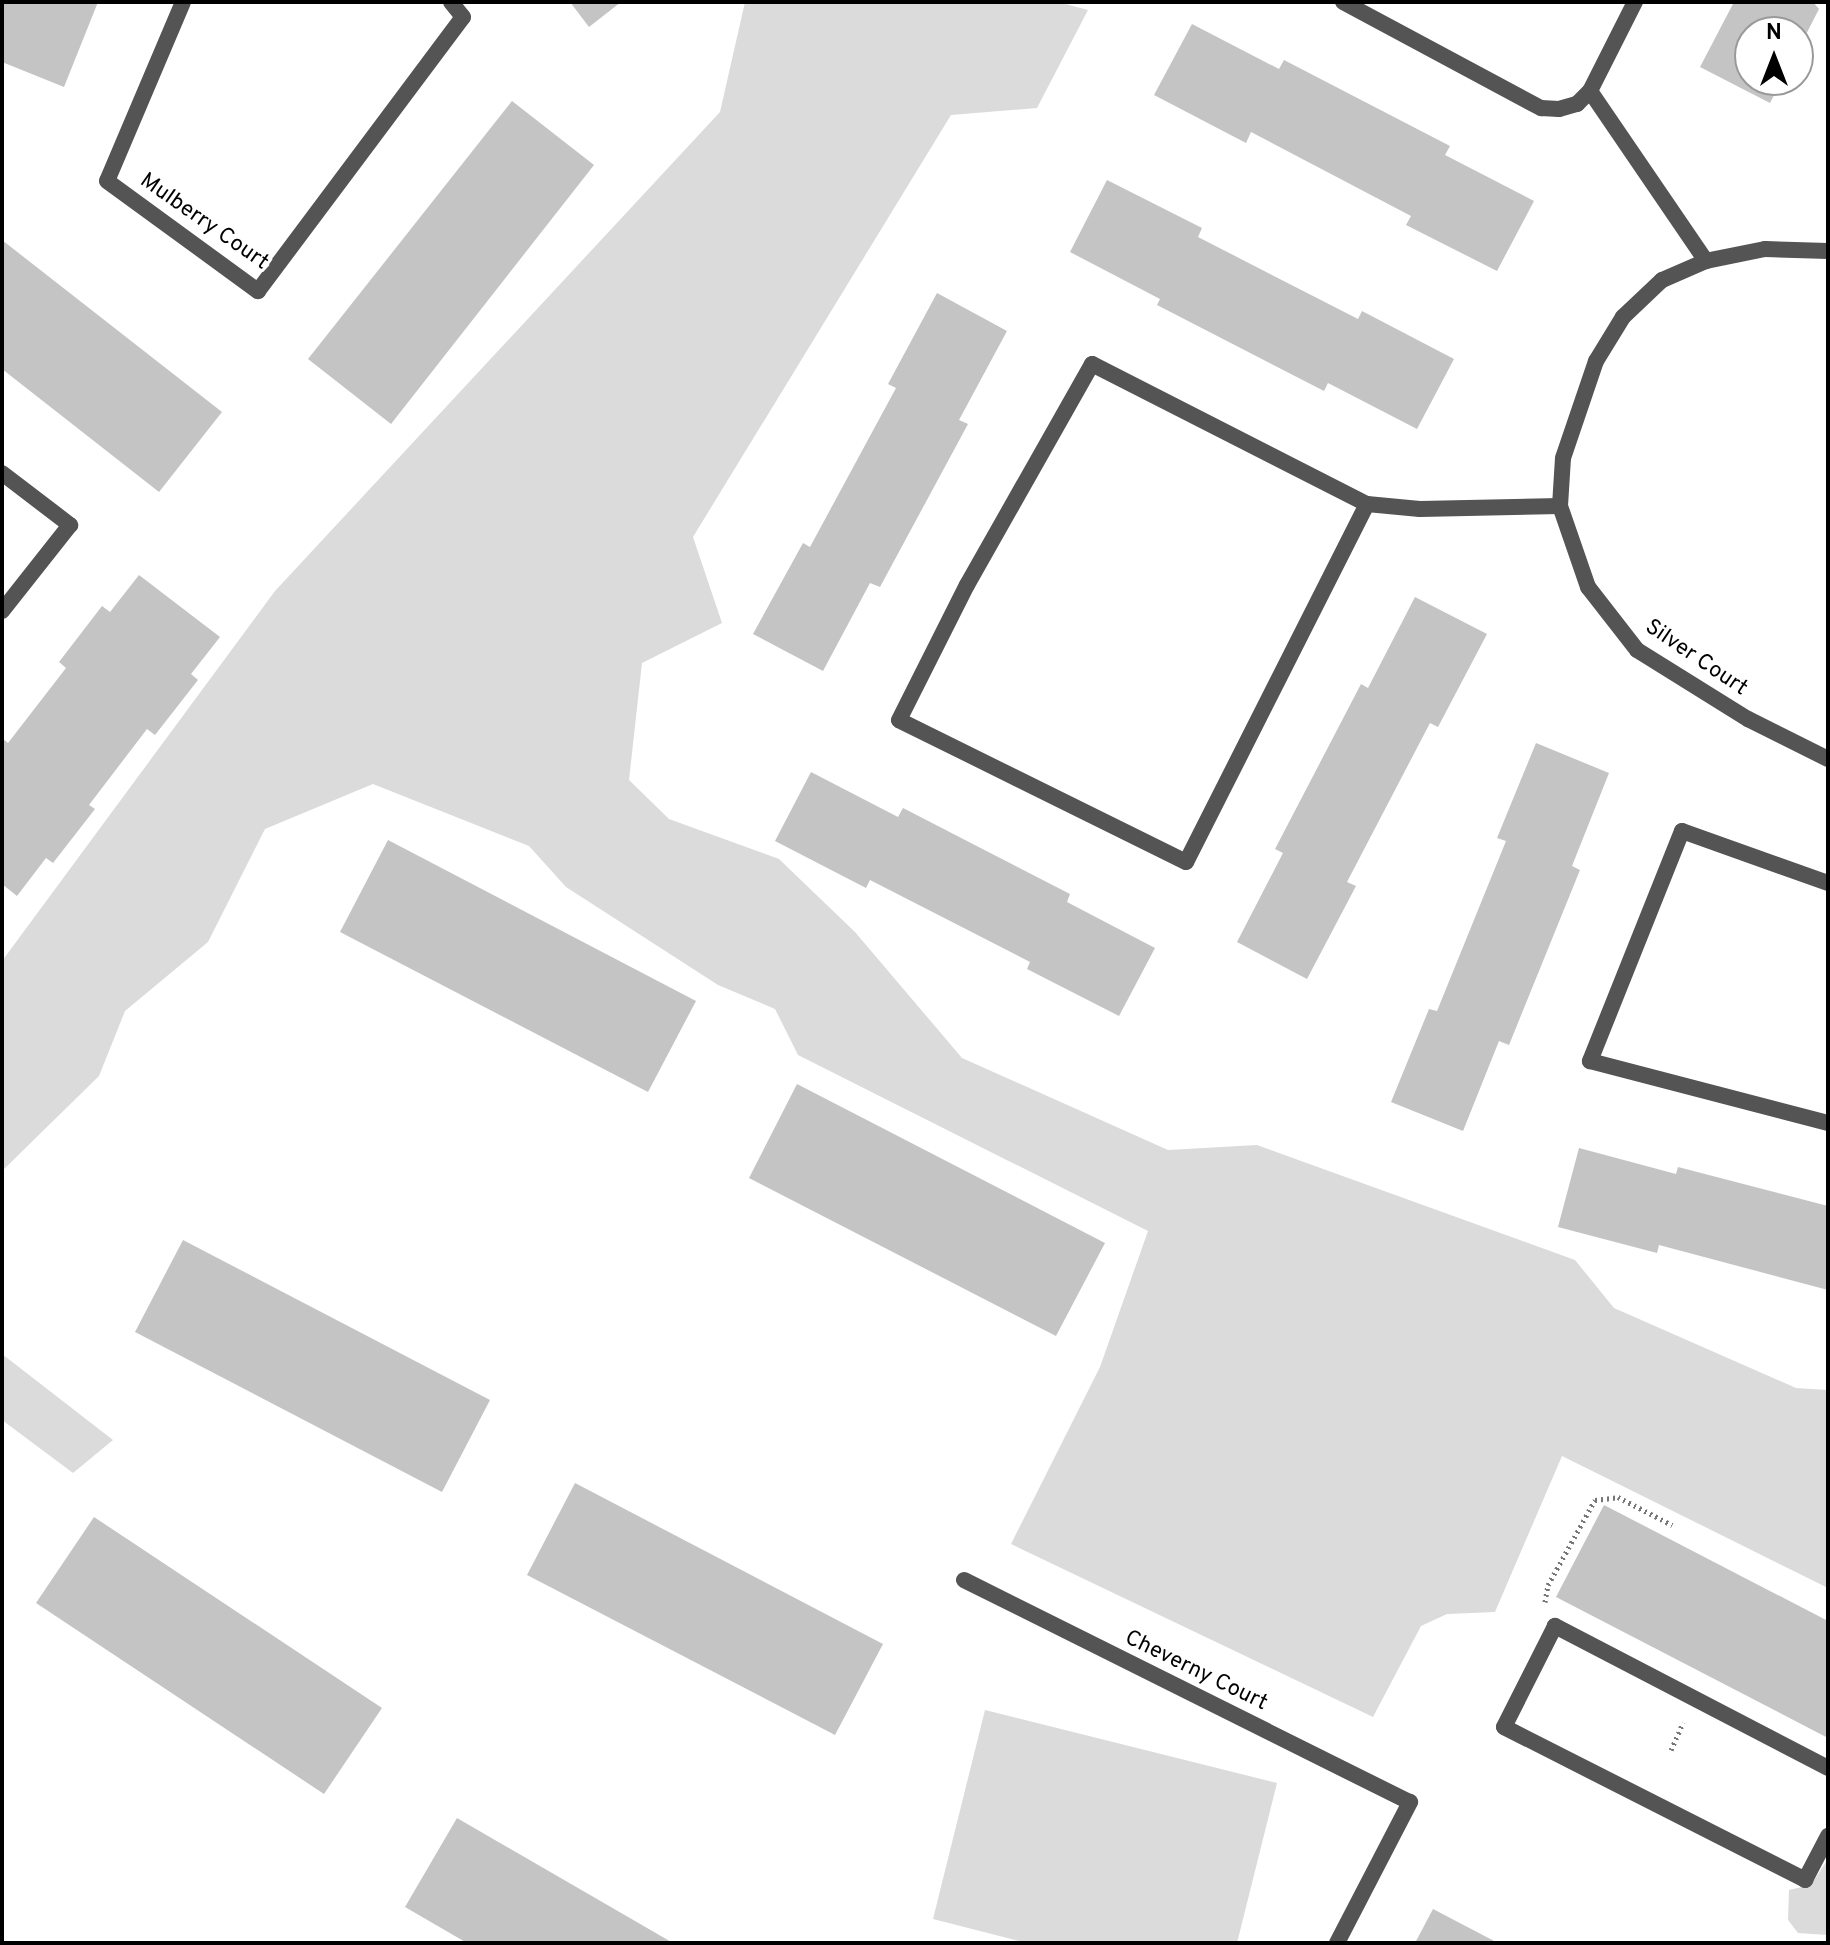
<!DOCTYPE html>
<style>
body{margin:0}
#map{position:relative;width:1830px;height:1945px;overflow:hidden;background:#fff;font-family:Overpass,sans-serif}
div>[style]{position:absolute}
.green>*{inset:0;background:#dbdbdb}
.building>*{inset:0;background:#c4c4c4}
.path>*{height:5px;margin-top:-2.5px;transform-origin:0;background:repeating-linear-gradient(90deg,#767676 0 2px,transparent 0 6px)}
.lane>*{height:16px;margin:-8px;padding:0 8px;transform-origin:8px;border-radius:8px;background:#545454}
.street>*{height:16px;margin:-8px;padding:0 8px;transform-origin:8px;border-radius:8px;background:#545454}
span{translate:-50% -50%;white-space:nowrap;text-align:center;line-height:1.15;-webkit-text-stroke:6px #fff;paint-order:stroke}
.street-label{font-size:22px;color:#000}
.frame{position:absolute;inset:0;border:4px solid #000;pointer-events:none}
.north{position:absolute;left:1734px;top:16px;width:80px;height:80px;box-sizing:border-box;background:#fff;border:2px solid #999;border-radius:50%;rotate:0deg;font-size:22px;font-weight:700;line-height:32px;text-align:center;color:#000}
.north::after{content:'';display:block;margin:auto;width:28px;height:36px;background:#000;clip-path:polygon(50% 0,100% 100%,50% 72%,0 100%)}
</style>
<div id="map">
<div class="green">
<i style="clip-path:polygon(745px 2px,1058px 2px,1088px 10px,1037px 108px,951px 115px,693px 537px,722px 623px,642px 663px,629px 780px,669px 819px,779px 859px,855px 932px,962px 1058px,1168px 1150px,1257px 1145px,1575px 1260px,1614px 1308px,1796px 1388px,1828px 1390px,1828px 1588px,1562px 1456px,1495px 1612px,1447px 1614px,1421px 1626px,1373px 1717px,1011px 1544px,1100px 1367px,1148px 1231px,798px 1055px,775px 1009px,718px 985px,566px 887px,529px 846px,373px 784px,265px 829px,208px 942px,125px 1011px,99px 1076px,2px 1171px,2px 961px,275px 591px,720px 112px)"></i>
<i style="clip-path:polygon(2px 1354px,113px 1440px,73px 1473px,2px 1420px)"></i>
<i style="clip-path:polygon(985px 1710px,1277px 1783px,1237px 1943px,1027px 1943px,933px 1919px)"></i>
<i style="clip-path:polygon(1828px 1859px,1828px 1935px,1798px 1933px,1788px 1920px,1789px 1890px,1811px 1885px)"></i>
</div>
<div class="building">
<i style="clip-path:polygon(2px 2px,98px 2px,64px 87px,2px 62px)"></i>
<i style="clip-path:polygon(570px 2px,621px 2px,589px 27px)"></i>
<i style="clip-path:polygon(1734px 2px,1813px 2px,1819px 9px,1798px 50px,1798px 32px,1750px 32px,1750px 80px,1782px 80px,1770px 103px,1700px 67px)"></i>
<i style="clip-path:polygon(1192px 24px,1279px 69px,1284px 60px,1450px 146px,1445px 155px,1534px 201px,1497px 271px,1406px 225px,1411px 216px,1251px 132px,1246px 143px,1154px 95px)"></i>
<i style="clip-path:polygon(512px 101px,594px 165px,391px 424px,308px 359px)"></i>
<i style="clip-path:polygon(1107px 180px,1202px 228px,1198px 237px,1358px 319px,1362px 311px,1454px 359px,1417px 429px,1328px 383px,1324px 391px,1157px 305px,1160px 299px,1070px 252px)"></i>
<i style="clip-path:polygon(2px 240px,222px 412px,159px 492px,2px 369px)"></i>
<i style="clip-path:polygon(937px 293px,1007px 331px,959px 420px,968px 424px,880px 587px,870px 583px,823px 671px,753px 634px,803px 543px,810px 547px,896px 388px,888px 384px)"></i>
<i style="clip-path:polygon(139px 575px,220px 637px,191px 674px,198px 680px,155px 735px,147px 729px,89px 805px,95px 809px,53px 863px,46px 858px,17px 896px,2px 884px,2px 738px,8px 743px,66px 668px,59px 662px,102px 606px,110px 612px)"></i>
<i style="clip-path:polygon(1415px 597px,1487px 634px,1438px 727px,1430px 723px,1347px 882px,1356px 886px,1307px 979px,1237px 942px,1283px 853px,1275px 849px,1361px 684px,1368px 688px)"></i>
<i style="clip-path:polygon(1536px 743px,1609px 773px,1572px 866px,1580px 870px,1509px 1045px,1499px 1041px,1463px 1131px,1391px 1102px,1429px 1009px,1437px 1011px,1506px 841px,1497px 838px)"></i>
<i style="clip-path:polygon(811px 772px,898px 817px,903px 808px,1070px 894px,1067px 902px,1155px 948px,1119px 1016px,1027px 969px,1030px 962px,870px 880px,866px 888px,775px 841px)"></i>
<i style="clip-path:polygon(388px 840px,696px 1001px,648px 1092px,340px 932px)"></i>
<i style="clip-path:polygon(797px 1084px,1105px 1243px,1056px 1336px,749px 1178px)"></i>
<i style="clip-path:polygon(1579px 1148px,1676px 1174px,1678px 1167px,1828px 1206px,1828px 1290px,1659px 1245px,1657px 1253px,1558px 1227px)"></i>
<i style="clip-path:polygon(183px 1240px,490px 1400px,442px 1492px,135px 1332px)"></i>
<i style="clip-path:polygon(575px 1483px,883px 1644px,835px 1735px,527px 1575px)"></i>
<i style="clip-path:polygon(1604px 1505px,1828px 1621px,1828px 1738px,1556px 1597px)"></i>
<i style="clip-path:polygon(94px 1517px,382px 1708px,324px 1794px,36px 1603px)"></i>
<i style="clip-path:polygon(457px 1818px,673px 1943px,467px 1943px,405px 1907px)"></i>
<i style="clip-path:polygon(1433px 1909px,1498px 1943px,1415px 1943px)"></i>
</div>
<div class="path">
<i style="left:1545px;top:1602px;width:17px;rotate:-80deg"></i>
<i style="left:1548px;top:1585px;width:97px;rotate:-61.1deg"></i>
<i style="left:1595px;top:1500px;width:23px;rotate:-7deg"></i>
<i style="left:1618px;top:1497px;width:61px;rotate:27.4deg"></i>
<i style="left:1671px;top:1750px;width:30px;rotate:-66deg"></i>
</div>
<div class="lane">
<i style="left:183px;top:2px;width:194px;rotate:113deg"></i>
<i style="left:107px;top:181px;width:187px;rotate:36.1deg"></i>
<i style="left:258px;top:291px;width:342px;rotate:-53.2deg"></i>
<i style="left:463px;top:17px;width:19px;rotate:-129deg"></i>
<i style="left:1343px;top:2px;width:225px;rotate:28.2deg"></i>
<i style="left:1541px;top:108px;width:18px;rotate:3deg"></i>
<i style="left:1559px;top:109px;width:19px;rotate:-16deg"></i>
<i style="left:1577px;top:104px;width:18px;rotate:-45deg"></i>
<i style="left:1590px;top:91px;width:100px;rotate:-63.2deg"></i>
<i style="left:1590px;top:91px;width:206px;rotate:55.7deg"></i>
<i style="left:1092px;top:364px;width:309px;rotate:27deg"></i>
<i style="left:1367px;top:504px;width:401px;rotate:116.8deg"></i>
<i style="left:1186px;top:862px;width:320px;rotate:-153.7deg"></i>
<i style="left:899px;top:720px;width:151px;rotate:-63.3deg"></i>
<i style="left:967px;top:585px;width:254px;rotate:-60.5deg"></i>
<i style="left:2px;top:473px;width:86px;rotate:37.4deg"></i>
<i style="left:70px;top:525px;width:110px;rotate:128.3deg"></i>
<i style="left:1367px;top:504px;width:53px;rotate:5.4deg"></i>
<i style="left:1420px;top:509px;width:140px;rotate:-1.2deg"></i>
<i style="left:1828px;top:883px;width:155px;rotate:-160.4deg"></i>
<i style="left:1682px;top:831px;width:248px;rotate:111.8deg"></i>
<i style="left:1590px;top:1061px;width:246px;rotate:14.6deg"></i>
<i style="left:964px;top:1580px;width:498px;rotate:26.5deg"></i>
<i style="left:1828px;top:1768px;width:308px;rotate:-152.5deg"></i>
<i style="left:1555px;top:1626px;width:113px;rotate:116.8deg"></i>
<i style="left:1504px;top:1727px;width:338px;rotate:26.9deg"></i>
<i style="left:1805px;top:1880px;width:50px;rotate:-62.4deg"></i>
</div>
<div class="street">
<i style="left:1828px;top:251px;width:63px;rotate:-178.2deg"></i>
<i style="left:1765px;top:249px;width:60px;rotate:168.5deg"></i>
<i style="left:1706px;top:261px;width:48px;rotate:156.6deg"></i>
<i style="left:1662px;top:280px;width:54px;rotate:136.5deg"></i>
<i style="left:1623px;top:317px;width:52px;rotate:121.5deg"></i>
<i style="left:1596px;top:361px;width:102px;rotate:108.8deg"></i>
<i style="left:1563px;top:458px;width:48px;rotate:93.6deg"></i>
<i style="left:1560px;top:506px;width:86px;rotate:70.9deg"></i>
<i style="left:1588px;top:587px;width:80px;rotate:52.1deg"></i>
<i style="left:1637px;top:650px;width:131px;rotate:31.9deg"></i>
<i style="left:1748px;top:719px;width:89px;rotate:26.6deg"></i>
<i style="left:1337px;top:1943px;width:159px;rotate:-62.6deg"></i>
</div>
<div class="street-label">
<span style="left:204px;top:222px;rotate:35deg">Mulberry Court</span>
<span style="left:1696px;top:658px;rotate:34deg">Silver Court</span>
<span style="left:1196px;top:1671px;rotate:26deg">Cheverny Court</span>
</div>
<div class="frame"></div>
<div class="north">N</div>
</div>
